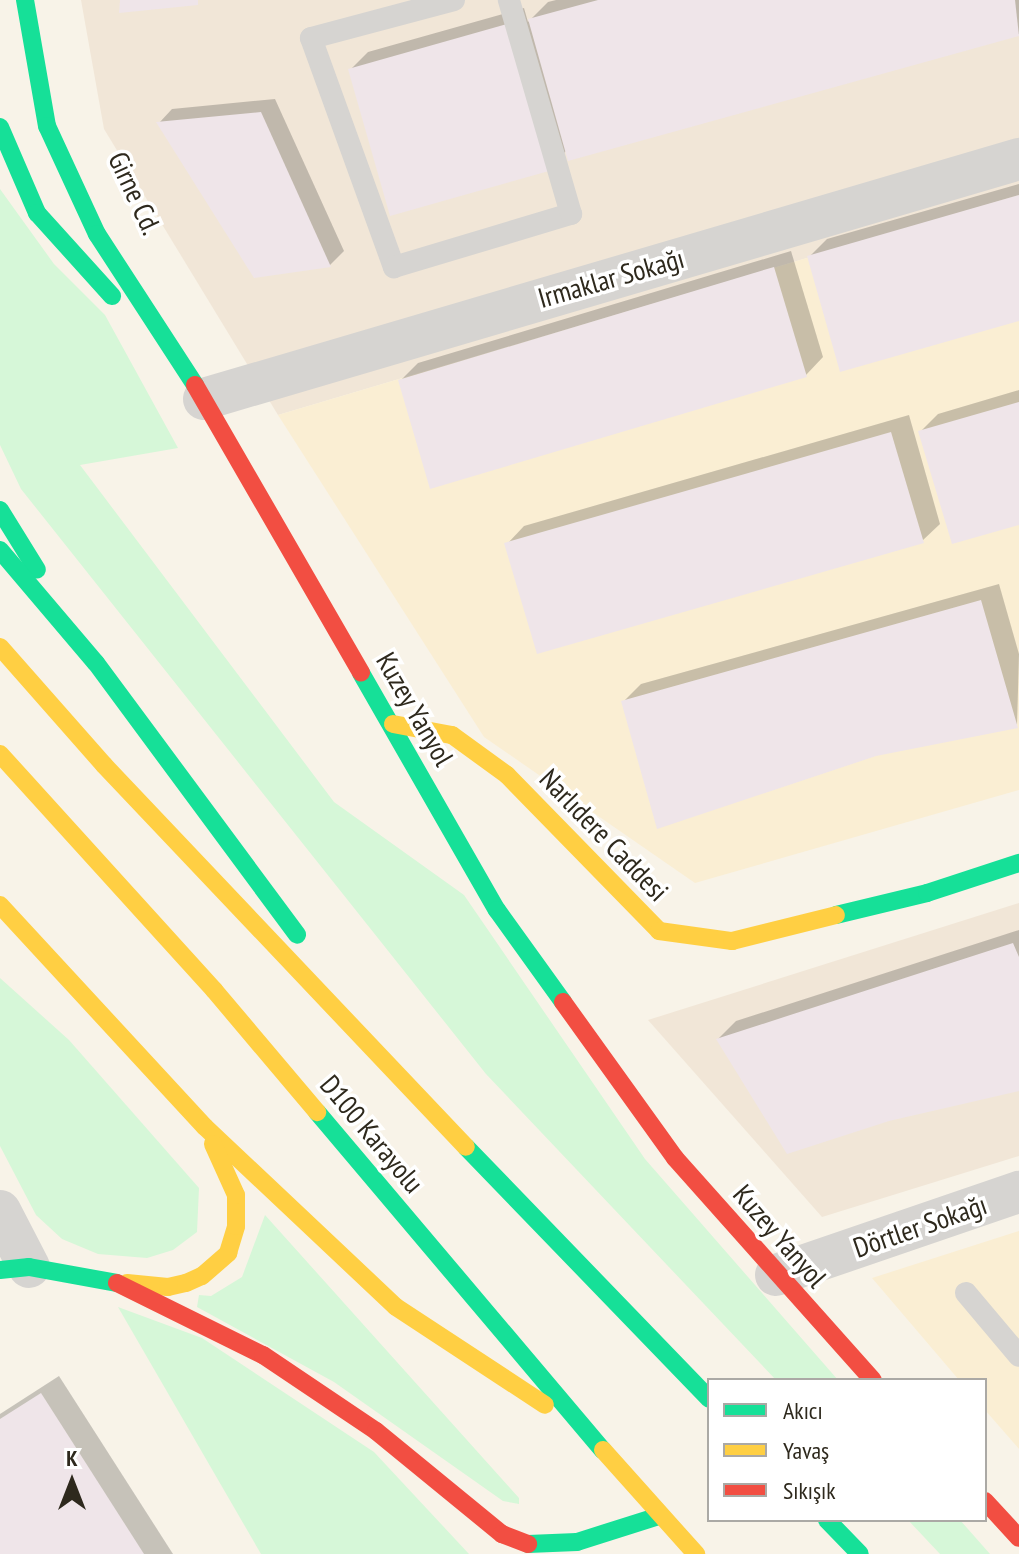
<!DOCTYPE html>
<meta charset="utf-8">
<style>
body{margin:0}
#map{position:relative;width:1019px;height:1554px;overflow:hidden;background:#f8f3e8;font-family:"PT Sans Narrow",sans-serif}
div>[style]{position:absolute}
.commercial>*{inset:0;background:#f1e6d7}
.built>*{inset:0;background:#faeed3}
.green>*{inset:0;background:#d6f7d8}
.shadow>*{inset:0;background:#0003}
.building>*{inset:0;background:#efe5e9}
.lane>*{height:22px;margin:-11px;padding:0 11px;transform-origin:11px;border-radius:11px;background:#d6d4d1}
.street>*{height:42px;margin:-21px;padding:0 21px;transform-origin:21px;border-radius:21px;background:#d6d4d1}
.fast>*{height:18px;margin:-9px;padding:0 9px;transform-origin:9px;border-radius:9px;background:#16e098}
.slow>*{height:18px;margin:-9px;padding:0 9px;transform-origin:9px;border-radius:9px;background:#ffcf43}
.jam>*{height:18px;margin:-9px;padding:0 9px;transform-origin:9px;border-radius:9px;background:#f24e42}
span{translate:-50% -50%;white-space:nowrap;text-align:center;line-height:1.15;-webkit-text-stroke:7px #fff;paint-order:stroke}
.street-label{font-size:28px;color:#2e291d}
.legend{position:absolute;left:707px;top:1378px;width:280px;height:144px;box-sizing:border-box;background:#fff;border:2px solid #aba9a5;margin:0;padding:10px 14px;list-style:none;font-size:24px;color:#2e291d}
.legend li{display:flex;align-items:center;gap:16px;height:40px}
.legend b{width:40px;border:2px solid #aba9a5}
.north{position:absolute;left:32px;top:1442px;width:80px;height:80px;-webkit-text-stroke:6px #fff;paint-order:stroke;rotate:0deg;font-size:22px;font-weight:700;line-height:32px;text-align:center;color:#2e291d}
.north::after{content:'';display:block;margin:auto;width:28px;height:36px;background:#2e291d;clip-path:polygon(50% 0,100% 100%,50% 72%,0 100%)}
</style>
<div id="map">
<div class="commercial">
<i style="clip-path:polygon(81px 0,1019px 0,1019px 195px,278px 415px,104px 129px)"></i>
<i style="clip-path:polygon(1019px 903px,1019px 1156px,822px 1217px,648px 1020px)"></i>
</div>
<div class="built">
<i style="clip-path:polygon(1019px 195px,1019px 790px,695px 883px,484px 737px,278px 415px)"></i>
<i style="clip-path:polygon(1019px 1231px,1019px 1449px,985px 1410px,985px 1380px,959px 1380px,872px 1278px)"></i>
</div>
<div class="green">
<i style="clip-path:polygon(0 189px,54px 264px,105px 315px,178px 448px,80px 465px,334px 802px,464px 895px,645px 1159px,838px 1380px,776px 1380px,486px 1074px,21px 489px,0 445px)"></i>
<i style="clip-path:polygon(0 978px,69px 1040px,199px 1188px,197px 1232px,173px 1250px,147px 1258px,98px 1254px,62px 1239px,36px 1215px,0 1146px)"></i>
<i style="clip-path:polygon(265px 1215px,519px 1498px,519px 1504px,503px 1501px,334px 1382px,197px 1307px,199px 1295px,211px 1296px,242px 1277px)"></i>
<i style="clip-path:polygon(118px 1307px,202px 1338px,374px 1452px,469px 1554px,261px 1554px)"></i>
<i style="clip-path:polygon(908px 1520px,960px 1520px,990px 1554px,940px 1554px)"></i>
</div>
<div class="shadow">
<i style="clip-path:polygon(556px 0,1019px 0,1019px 34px,569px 158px,567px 150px,548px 169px,350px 70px,368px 52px,524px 8px,528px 22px,548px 2px)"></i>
<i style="clip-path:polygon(275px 99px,344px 251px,330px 265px,255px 275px,159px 123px,172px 109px)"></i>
<i style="clip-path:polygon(1019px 184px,1019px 319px,809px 257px,827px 239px)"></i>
<i style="clip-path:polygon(791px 251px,823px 357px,806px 375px,400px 381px,418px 363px)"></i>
<i style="clip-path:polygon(1019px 390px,1019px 523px,921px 431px,938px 414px)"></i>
<i style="clip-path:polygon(909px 415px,940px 524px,922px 541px,507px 544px,524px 526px)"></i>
<i style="clip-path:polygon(999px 584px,1019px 654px,1017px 726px,875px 754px,623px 702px,641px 684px)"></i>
<i style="clip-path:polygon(1019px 930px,1019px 1089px,718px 1039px,736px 1021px)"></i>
<i style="clip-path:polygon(59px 1376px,173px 1554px,0 1554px,0 1414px)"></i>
</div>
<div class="building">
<i style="clip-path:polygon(120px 0,198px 0,198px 5px,119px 13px)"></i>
<i style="clip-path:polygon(598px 0,1015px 0,1019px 36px,568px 161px,528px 19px)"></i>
<i style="clip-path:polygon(507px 24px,549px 171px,390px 216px,348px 69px)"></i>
<i style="clip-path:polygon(261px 112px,331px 267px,254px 278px,156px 122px)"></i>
<i style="clip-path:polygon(1019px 195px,1019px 321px,840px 372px,807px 256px)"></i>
<i style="clip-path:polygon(774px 267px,807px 377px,430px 489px,398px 380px)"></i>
<i style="clip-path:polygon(1019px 402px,1019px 525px,952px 544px,918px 431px)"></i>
<i style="clip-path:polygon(891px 432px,924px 543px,537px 654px,504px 543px)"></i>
<i style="clip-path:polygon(981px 600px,1018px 728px,876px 756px,657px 829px,621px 701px)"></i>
<i style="clip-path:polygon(1013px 943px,1019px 957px,1019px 1091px,889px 1121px,787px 1154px,716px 1039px)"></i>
<i style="clip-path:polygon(41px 1393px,144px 1554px,0 1554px,0 1419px)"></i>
</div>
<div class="lane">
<i style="left:454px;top:0;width:148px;rotate:165.1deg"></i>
<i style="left:311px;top:38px;width:244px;rotate:70.1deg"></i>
<i style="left:394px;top:267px;width:185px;rotate:-16.7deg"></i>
<i style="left:571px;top:214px;width:223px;rotate:-106.2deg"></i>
<i style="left:966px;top:1293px;width:82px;rotate:49.9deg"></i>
</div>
<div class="street">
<i style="left:204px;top:399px;width:850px;rotate:-16.41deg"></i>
<i style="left:0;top:1211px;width:63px;rotate:62.6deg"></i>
<i style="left:776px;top:1275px;width:257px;rotate:-18.9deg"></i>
</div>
<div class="fast">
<i style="left:25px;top:0;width:128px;rotate:80.1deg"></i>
<i style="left:47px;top:126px;width:119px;rotate:65.2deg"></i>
<i style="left:97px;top:234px;width:180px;rotate:57deg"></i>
<i style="left:0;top:127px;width:94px;rotate:66.7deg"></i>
<i style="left:37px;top:213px;width:112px;rotate:47.9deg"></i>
<i style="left:0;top:510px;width:70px;rotate:58.3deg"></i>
<i style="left:0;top:550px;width:148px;rotate:49.7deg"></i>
<i style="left:96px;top:663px;width:338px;rotate:53.5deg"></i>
<i style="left:361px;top:673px;width:273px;rotate:60.2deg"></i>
<i style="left:497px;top:910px;width:113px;rotate:54.3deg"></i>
<i style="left:836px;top:915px;width:94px;rotate:-13.6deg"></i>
<i style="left:927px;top:893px;width:97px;rotate:-18.1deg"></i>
<i style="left:317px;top:1112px;width:443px;rotate:49.8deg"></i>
<i style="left:466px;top:1147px;width:350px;rotate:46deg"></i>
<i style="left:0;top:1270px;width:29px;rotate:-6deg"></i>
<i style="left:29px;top:1267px;width:89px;rotate:10.3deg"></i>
<i style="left:827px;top:1520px;width:47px;rotate:45.9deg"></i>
<i style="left:528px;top:1544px;width:49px;rotate:-2.3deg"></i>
<i style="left:577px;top:1542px;width:86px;rotate:-17.6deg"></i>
</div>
<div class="slow">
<i style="left:0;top:647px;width:157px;rotate:48.6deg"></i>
<i style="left:104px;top:765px;width:526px;rotate:46.54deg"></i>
<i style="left:393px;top:724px;width:60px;rotate:10.6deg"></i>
<i style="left:452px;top:735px;width:68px;rotate:36deg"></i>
<i style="left:507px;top:775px;width:218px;rotate:45.7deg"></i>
<i style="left:659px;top:931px;width:74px;rotate:7.8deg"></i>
<i style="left:732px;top:941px;width:107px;rotate:-14deg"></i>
<i style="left:0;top:754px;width:319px;rotate:47.8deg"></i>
<i style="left:214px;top:990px;width:160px;rotate:49.8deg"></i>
<i style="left:0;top:905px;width:302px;rotate:47.3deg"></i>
<i style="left:205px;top:1127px;width:262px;rotate:43.3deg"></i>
<i style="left:396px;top:1307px;width:178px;rotate:33.3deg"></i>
<i style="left:127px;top:1283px;width:41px;rotate:5.6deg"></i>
<i style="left:168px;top:1287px;width:18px;rotate:-13deg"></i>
<i style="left:186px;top:1283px;width:17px;rotate:-24deg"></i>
<i style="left:202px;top:1276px;width:35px;rotate:-41deg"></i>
<i style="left:228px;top:1253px;width:28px;rotate:-73deg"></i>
<i style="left:236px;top:1226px;width:31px;rotate:-90deg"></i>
<i style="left:236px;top:1195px;width:56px;rotate:-114.3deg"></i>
<i style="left:603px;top:1450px;width:140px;rotate:48.2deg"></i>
</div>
<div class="jam">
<i style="left:195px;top:385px;width:332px;rotate:60deg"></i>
<i style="left:563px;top:1002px;width:192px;rotate:54.3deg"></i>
<i style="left:675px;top:1158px;width:297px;rotate:48.3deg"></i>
<i style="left:117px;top:1283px;width:163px;rotate:26.3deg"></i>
<i style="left:263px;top:1355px;width:136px;rotate:33.9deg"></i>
<i style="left:376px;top:1431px;width:163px;rotate:39.3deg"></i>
<i style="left:502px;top:1534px;width:28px;rotate:21deg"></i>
<i style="left:985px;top:1501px;width:50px;rotate:47.4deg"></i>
</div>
<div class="street-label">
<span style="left:135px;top:193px;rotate:65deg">Girne Cd.</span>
<span style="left:611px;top:278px;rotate:-16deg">Irmaklar Sokağı</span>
<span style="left:415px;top:709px;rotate:60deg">Kuzey Yanyol</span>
<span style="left:604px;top:835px;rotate:46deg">Narlıdere Caddesi</span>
<span style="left:372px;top:1134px;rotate:50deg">D100 Karayolu</span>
<span style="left:920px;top:1226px;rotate:-19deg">Dörtler Sokağı</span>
<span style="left:780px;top:1236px;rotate:49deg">Kuzey Yanyol</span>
</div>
<ul class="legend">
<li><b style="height:10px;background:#16e098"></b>Akıcı</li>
<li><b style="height:10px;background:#ffcf43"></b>Yavaş</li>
<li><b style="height:10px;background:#f24e42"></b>Sıkışık</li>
</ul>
<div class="north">K</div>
</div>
